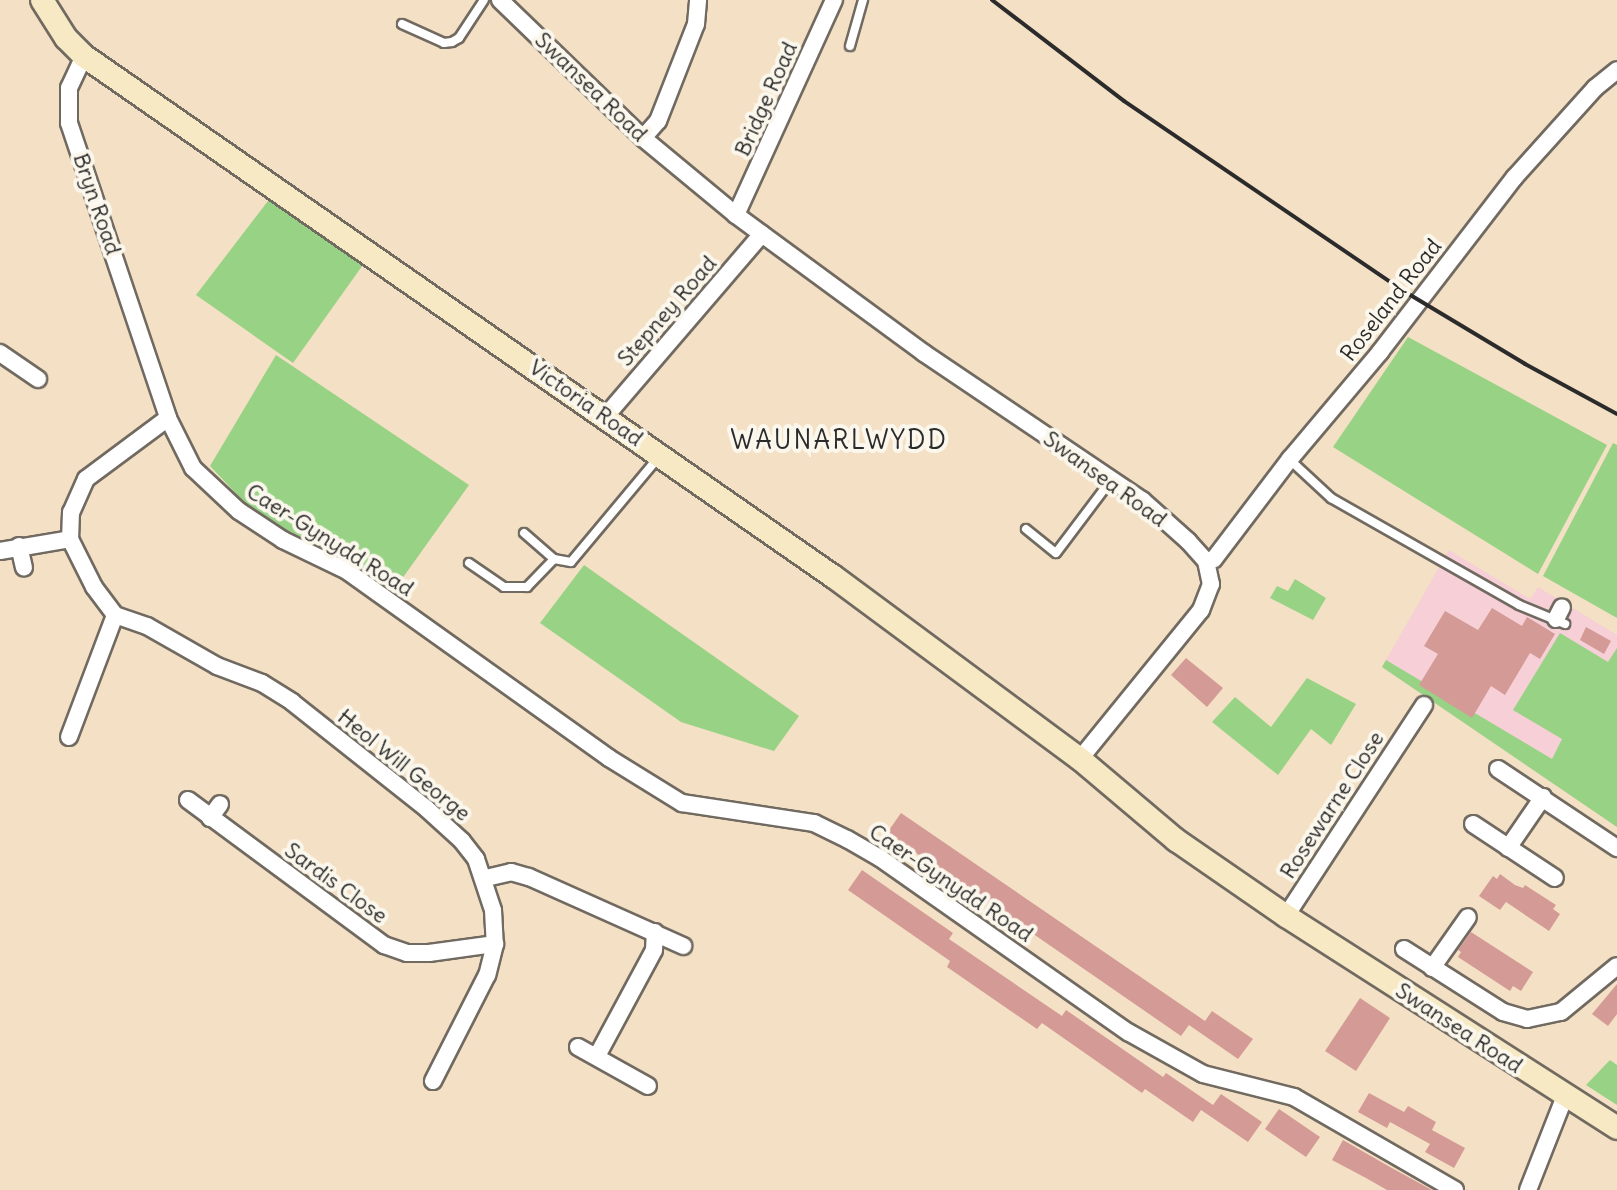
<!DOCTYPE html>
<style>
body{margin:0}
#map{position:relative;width:1617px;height:1190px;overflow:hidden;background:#f4e0c5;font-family:Delius,sans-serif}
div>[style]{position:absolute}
.built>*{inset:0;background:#f6cfd7}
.green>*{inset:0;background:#98d285}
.building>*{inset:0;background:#d49a95}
.roads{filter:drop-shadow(2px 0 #716a61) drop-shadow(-2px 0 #716a61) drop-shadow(0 2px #716a61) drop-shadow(0 -2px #716a61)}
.service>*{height:8px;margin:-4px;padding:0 4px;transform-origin:4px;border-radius:4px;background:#fff}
.minor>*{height:16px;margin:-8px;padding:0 8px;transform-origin:8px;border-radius:8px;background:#fff}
.secondary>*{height:22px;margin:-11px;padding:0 11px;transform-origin:11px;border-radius:11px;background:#f7e9c3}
.rail>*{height:4px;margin:-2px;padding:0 2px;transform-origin:2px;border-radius:2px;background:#2b2b2b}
span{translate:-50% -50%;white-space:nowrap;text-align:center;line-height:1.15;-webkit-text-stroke:8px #fbf7ec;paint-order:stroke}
.street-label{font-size:22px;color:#2b2b2b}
.quarter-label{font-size:26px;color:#2b2b2b;letter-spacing:2px}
</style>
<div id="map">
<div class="built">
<i style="clip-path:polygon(1449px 550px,1530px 599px,1538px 587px,1617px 635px,1617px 827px,1382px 667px)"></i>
</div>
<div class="green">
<i style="clip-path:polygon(271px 197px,365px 262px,293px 363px,196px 295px)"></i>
<i style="clip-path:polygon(1408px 337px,1607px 445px,1538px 574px,1333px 447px)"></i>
<i style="clip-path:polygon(276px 355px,469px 485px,394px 590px,352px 561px,287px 530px,247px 505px,210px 466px)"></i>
<i style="clip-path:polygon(1613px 443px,1617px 445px,1617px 618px,1543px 576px)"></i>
<i style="clip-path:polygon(584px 565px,799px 716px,774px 751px,681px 722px,540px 623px)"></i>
<i style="clip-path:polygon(1295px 579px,1326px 598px,1313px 620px,1270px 598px,1277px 586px,1288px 591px)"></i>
<i style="clip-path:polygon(1560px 633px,1608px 662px,1617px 648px,1617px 827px,1382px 667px,1386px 660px,1552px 759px,1562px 739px,1513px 710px)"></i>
<i style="clip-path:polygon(1307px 678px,1356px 704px,1331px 745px,1311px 729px,1278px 775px,1212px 722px,1235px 697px,1271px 727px)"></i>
<i style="clip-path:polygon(1610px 1060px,1617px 1065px,1617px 1105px,1586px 1085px)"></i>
</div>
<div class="building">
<i style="clip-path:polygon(1492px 608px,1522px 626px,1527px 617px,1555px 634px,1540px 659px,1530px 653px,1505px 695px,1491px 686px,1472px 718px,1419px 685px,1438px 654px,1424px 646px,1445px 611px,1478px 630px)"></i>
<i style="clip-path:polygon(1586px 627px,1611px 641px,1604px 654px,1580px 640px)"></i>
<i style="clip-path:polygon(1186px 658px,1223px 688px,1207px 707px,1171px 675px)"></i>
<i style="clip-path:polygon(901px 813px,1205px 1021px,1212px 1011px,1253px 1039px,1238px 1059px,1189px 1025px,1181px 1036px,887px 833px)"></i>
<i style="clip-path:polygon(862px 870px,953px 933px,949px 939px,1062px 1016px,1066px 1010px,1163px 1077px,1166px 1073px,1213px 1105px,1221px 1094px,1262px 1122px,1248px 1142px,1201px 1110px,1193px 1122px,1145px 1089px,1142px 1093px,1042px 1023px,1037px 1029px,947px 967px,950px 961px,848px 890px)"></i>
<i style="clip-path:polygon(1500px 874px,1515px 885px,1523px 888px,1525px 885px,1556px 905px,1553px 909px,1560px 914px,1549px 931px,1506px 902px,1500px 910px,1479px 896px,1493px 876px,1497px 879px)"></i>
<i style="clip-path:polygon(1471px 932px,1533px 972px,1521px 991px,1513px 986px,1510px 991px,1458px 957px,1461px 952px,1458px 950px)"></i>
<i style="clip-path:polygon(1617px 984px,1617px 1014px,1608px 1026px,1592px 1014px)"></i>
<i style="clip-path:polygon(1360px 998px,1390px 1018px,1356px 1071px,1325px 1051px)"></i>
<i style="clip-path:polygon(1369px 1093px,1404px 1112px,1408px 1106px,1436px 1122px,1432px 1130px,1465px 1148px,1454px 1168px,1425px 1152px,1430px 1144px,1390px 1122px,1387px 1128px,1358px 1112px)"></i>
<i style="clip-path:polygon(1279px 1109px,1320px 1137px,1306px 1157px,1265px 1129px)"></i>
<i style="clip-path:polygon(1343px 1140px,1390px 1167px,1432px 1190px,1387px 1190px,1366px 1178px,1332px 1160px)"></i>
</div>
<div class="roads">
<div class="service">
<i style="left:402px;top:24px;width:46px;rotate:24.3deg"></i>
<i style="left:444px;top:43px;width:8px;rotate:-7deg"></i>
<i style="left:452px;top:42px;width:8px;rotate:-30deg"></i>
<i style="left:459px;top:38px;width:45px;rotate:-56.7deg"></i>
<i style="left:850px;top:46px;width:48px;rotate:-74.2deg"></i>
<i style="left:1290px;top:460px;width:56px;rotate:42.8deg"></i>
<i style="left:1331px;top:498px;width:216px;rotate:29.6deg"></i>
<i style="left:1519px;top:605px;width:50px;rotate:22.4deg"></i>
<i style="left:1026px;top:529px;width:38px;rotate:39deg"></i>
<i style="left:1056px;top:553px;width:91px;rotate:-53deg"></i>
<i style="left:524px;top:533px;width:40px;rotate:41deg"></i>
<i style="left:469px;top:563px;width:42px;rotate:34.4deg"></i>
<i style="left:504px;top:587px;width:23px"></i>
<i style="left:527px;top:587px;width:39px;rotate:-46deg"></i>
<i style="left:554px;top:559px;width:17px;rotate:10deg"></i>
<i style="left:571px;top:562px;width:136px;rotate:-50.1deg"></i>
</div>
<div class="minor">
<i style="left:500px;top:0;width:199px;rotate:44deg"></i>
<i style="left:643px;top:138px;width:121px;rotate:39.6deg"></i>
<i style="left:736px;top:215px;width:233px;rotate:36.3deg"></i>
<i style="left:924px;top:353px;width:263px;rotate:34deg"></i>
<i style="left:1142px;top:500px;width:62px;rotate:41.7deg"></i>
<i style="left:1188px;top:541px;width:27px;rotate:48deg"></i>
<i style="left:1206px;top:561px;width:24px;rotate:78deg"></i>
<i style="left:1211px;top:584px;width:28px;rotate:111deg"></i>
<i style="left:1201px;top:610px;width:192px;rotate:129.1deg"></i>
<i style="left:84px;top:56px;width:35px;rotate:115deg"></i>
<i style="left:69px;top:88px;width:35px;rotate:90deg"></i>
<i style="left:69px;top:123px;width:311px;rotate:71.4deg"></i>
<i style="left:168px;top:418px;width:56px;rotate:63.4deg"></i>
<i style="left:193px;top:468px;width:63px;rotate:43.1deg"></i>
<i style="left:239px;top:511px;width:53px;rotate:33.4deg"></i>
<i style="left:283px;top:540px;width:71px;rotate:25.8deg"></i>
<i style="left:347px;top:571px;width:322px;rotate:35.5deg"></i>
<i style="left:609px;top:758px;width:86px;rotate:31.7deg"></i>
<i style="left:682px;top:803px;width:134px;rotate:8.6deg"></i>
<i style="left:814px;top:823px;width:37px;rotate:26deg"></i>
<i style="left:847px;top:839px;width:38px;rotate:30deg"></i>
<i style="left:880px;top:858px;width:303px;rotate:35.1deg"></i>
<i style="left:1128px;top:1032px;width:86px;rotate:29.2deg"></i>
<i style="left:1203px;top:1074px;width:94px;rotate:14.2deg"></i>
<i style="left:1294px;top:1097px;width:186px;rotate:30deg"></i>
<i style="left:643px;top:138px;width:23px;rotate:-49deg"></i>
<i style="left:658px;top:121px;width:104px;rotate:-68.6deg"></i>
<i style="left:696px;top:24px;width:24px;rotate:-85deg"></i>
<i style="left:736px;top:215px;width:236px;rotate:-65.5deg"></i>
<i style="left:0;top:353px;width:46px;rotate:34.4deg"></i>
<i style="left:605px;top:417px;width:241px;rotate:-49.4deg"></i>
<i style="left:168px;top:418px;width:102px;rotate:143.4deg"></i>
<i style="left:86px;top:479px;width:36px;rotate:114deg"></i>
<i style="left:71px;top:512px;width:27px;rotate:92deg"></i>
<i style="left:70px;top:539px;width:54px;rotate:63.4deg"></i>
<i style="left:94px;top:587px;width:35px;rotate:53deg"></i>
<i style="left:115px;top:615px;width:34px;rotate:19deg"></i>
<i style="left:147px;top:626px;width:81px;rotate:29.7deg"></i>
<i style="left:217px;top:666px;width:48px;rotate:20.7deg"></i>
<i style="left:262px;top:683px;width:36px;rotate:32deg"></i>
<i style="left:292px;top:702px;width:172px;rotate:38.4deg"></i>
<i style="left:427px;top:809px;width:47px;rotate:42.4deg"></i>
<i style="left:462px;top:841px;width:23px;rotate:52deg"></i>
<i style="left:476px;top:859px;width:54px;rotate:71.6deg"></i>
<i style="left:493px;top:910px;width:34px;rotate:87deg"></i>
<i style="left:495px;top:944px;width:32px;rotate:104deg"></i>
<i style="left:487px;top:975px;width:119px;rotate:117deg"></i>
<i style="left:19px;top:546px;width:22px;rotate:77deg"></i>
<i style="left:0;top:551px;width:71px;rotate:-9.7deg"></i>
<i style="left:1206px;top:561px;width:8px;rotate:-14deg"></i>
<i style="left:1214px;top:559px;width:126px;rotate:-52.8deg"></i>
<i style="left:1290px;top:459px;width:140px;rotate:-49.9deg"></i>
<i style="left:1380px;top:352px;width:220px;rotate:-52.4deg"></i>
<i style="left:1514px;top:178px;width:121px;rotate:-48deg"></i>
<i style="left:1595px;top:88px;width:28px;rotate:-39deg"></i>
<i style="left:1556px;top:619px;width:13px;rotate:-63deg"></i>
<i style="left:69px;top:737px;width:130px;rotate:-69.3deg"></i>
<i style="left:1498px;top:769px;width:143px;rotate:33.6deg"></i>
<i style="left:188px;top:800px;width:244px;rotate:36.5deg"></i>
<i style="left:384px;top:945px;width:24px;rotate:19deg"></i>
<i style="left:407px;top:953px;width:22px"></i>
<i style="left:429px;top:953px;width:67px;rotate:-7.8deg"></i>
<i style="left:210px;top:818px;width:17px;rotate:-54deg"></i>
<i style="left:1473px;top:824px;width:98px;rotate:33.4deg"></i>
<i style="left:1508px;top:848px;width:62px;rotate:-55.5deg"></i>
<i style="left:486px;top:878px;width:26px;rotate:-13deg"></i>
<i style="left:511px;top:872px;width:19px;rotate:16deg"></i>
<i style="left:529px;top:877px;width:169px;rotate:24.1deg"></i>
<i style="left:1286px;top:916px;width:252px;rotate:-56.8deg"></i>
<i style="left:1404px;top:949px;width:117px;rotate:32.5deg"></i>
<i style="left:1503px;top:1012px;width:25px;rotate:16deg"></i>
<i style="left:1527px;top:1019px;width:35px;rotate:-12deg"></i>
<i style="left:1561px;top:1012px;width:72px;rotate:-39.4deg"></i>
<i style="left:1432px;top:968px;width:62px;rotate:-54.8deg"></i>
<i style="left:578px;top:1047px;width:80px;rotate:29.1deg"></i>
<i style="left:597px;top:1056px;width:120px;rotate:-61.7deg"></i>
<i style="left:654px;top:950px;width:18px;rotate:-87deg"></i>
<i style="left:1528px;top:1190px;width:101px;rotate:-68.5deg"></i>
</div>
<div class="secondary">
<i style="left:42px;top:0;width:45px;rotate:57.7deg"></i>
<i style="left:66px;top:38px;width:25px;rotate:45deg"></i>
<i style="left:84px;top:56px;width:913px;rotate:34.79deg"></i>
<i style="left:834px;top:577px;width:306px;rotate:36.5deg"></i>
<i style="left:1080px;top:759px;width:126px;rotate:40.2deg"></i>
<i style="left:1176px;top:840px;width:134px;rotate:34.6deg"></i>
<i style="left:1286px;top:916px;width:393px;rotate:32.6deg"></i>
</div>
</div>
<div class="rail">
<i style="left:992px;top:0;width:166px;rotate:37.4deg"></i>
<i style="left:1124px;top:101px;width:342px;rotate:34.2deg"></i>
<i style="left:1407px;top:293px;width:138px;rotate:31deg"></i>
<i style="left:1525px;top:364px;width:105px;rotate:28.5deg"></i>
</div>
<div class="street-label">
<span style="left:591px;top:87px;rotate:44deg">Swansea Road</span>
<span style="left:766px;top:99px;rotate:-66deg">Bridge Road</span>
<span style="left:97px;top:204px;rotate:71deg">Bryn Road</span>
<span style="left:1391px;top:300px;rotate:-52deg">Roseland Road</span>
<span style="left:667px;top:311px;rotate:-49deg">Stepney Road</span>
<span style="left:586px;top:403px;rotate:35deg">Victoria Road</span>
<span style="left:1105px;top:479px;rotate:36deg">Swansea Road</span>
<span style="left:330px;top:540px;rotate:32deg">Caer-Gynydd Road</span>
<span style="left:404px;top:765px;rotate:39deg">Heol Will George</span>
<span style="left:1332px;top:805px;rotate:-57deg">Rosewarne Close</span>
<span style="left:336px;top:883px;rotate:36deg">Sardis Close</span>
<span style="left:951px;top:883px;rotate:34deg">Caer-Gynydd Road</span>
<span style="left:1459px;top:1028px;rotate:33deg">Swansea Road</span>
</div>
<div class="quarter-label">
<span style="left:839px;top:440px">WAUNARLWYDD</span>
</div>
</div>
